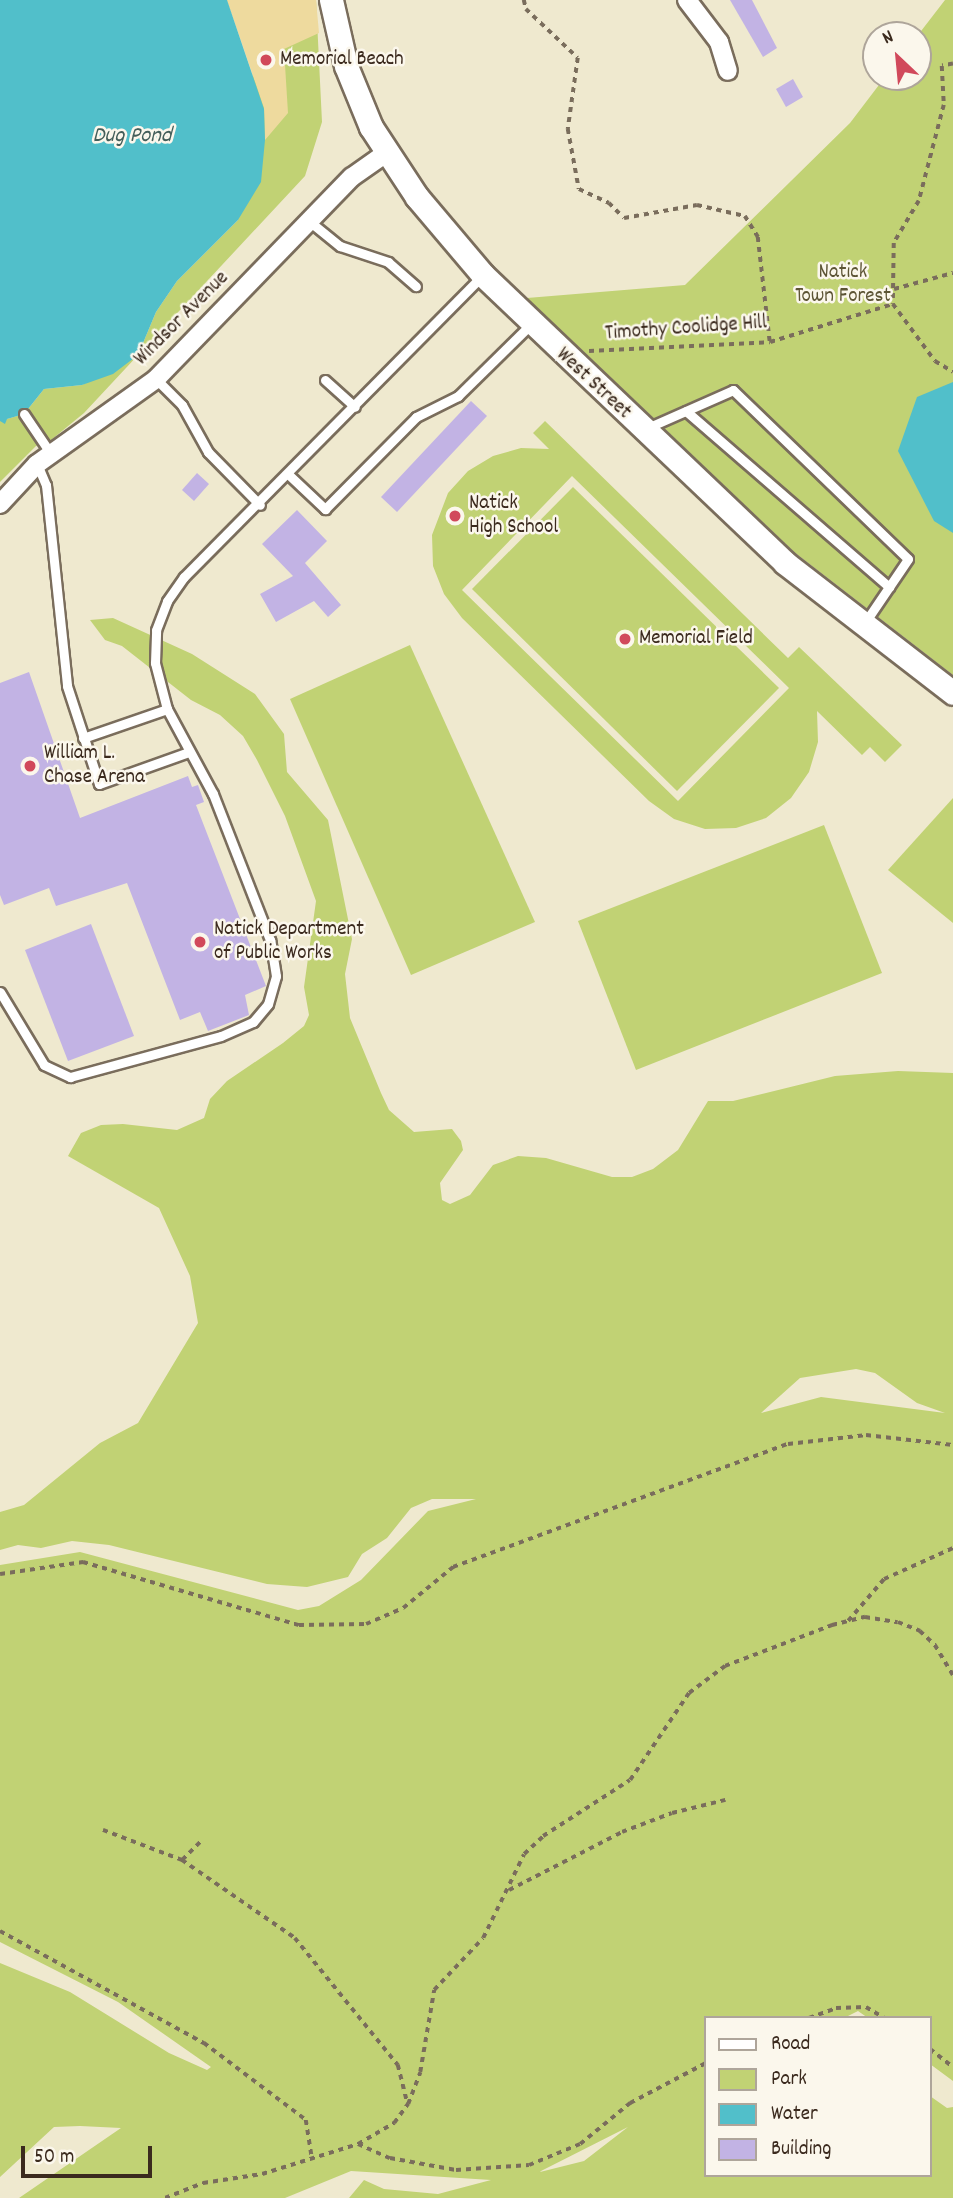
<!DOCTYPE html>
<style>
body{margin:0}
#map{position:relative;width:953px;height:2198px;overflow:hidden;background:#efe9cf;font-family:Dekko,sans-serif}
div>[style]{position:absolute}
.green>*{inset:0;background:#c1d274}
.sand>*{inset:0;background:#eeda9e}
.water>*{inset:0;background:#51bfca}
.building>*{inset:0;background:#c2b3e4}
.path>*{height:3.5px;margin-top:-1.75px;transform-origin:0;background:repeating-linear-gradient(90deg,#7a6d5c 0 5px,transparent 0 10px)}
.roads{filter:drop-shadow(2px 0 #7a6d5c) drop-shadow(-2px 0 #7a6d5c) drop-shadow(0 2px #7a6d5c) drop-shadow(0 -2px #7a6d5c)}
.service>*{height:9px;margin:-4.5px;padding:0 4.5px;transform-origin:4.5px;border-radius:4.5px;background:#fff}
.minor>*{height:18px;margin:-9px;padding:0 9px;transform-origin:9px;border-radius:9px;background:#fff}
.tertiary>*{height:23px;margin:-11.5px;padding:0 11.5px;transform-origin:11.5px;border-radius:11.5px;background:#fff}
.dots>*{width:19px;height:19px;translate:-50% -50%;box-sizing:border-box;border:4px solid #fbf7ec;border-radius:50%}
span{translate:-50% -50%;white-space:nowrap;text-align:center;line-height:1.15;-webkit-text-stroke:5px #fbf7ec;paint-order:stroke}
.poi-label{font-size:21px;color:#3b2a1e}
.left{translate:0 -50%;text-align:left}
.park-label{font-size:21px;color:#5c5434}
.street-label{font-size:21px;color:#3b2a1e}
.water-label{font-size:23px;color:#435e5a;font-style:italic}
.legend{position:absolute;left:704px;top:2016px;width:228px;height:161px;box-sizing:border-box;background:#fbf7ec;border:2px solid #aea59a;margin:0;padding:9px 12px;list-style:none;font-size:21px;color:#3b2a1e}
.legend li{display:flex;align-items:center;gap:14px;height:35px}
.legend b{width:35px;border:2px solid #aea59a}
.north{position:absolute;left:862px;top:21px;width:70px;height:70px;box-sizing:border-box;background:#fbf7ec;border:2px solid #aea59a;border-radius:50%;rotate:334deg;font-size:19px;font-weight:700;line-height:28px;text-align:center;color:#3b2a1e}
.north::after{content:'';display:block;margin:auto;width:24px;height:32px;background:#d1495b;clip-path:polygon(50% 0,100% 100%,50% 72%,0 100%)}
.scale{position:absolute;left:21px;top:2146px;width:131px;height:32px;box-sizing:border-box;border:4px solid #3b2a1e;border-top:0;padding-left:9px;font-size:21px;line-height:24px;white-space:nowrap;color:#3b2a1e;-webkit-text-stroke:5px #fbf7ec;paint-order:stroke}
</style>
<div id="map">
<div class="green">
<i style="clip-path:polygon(227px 0,316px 0,322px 122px,305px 176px,84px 413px,45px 445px,36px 446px,0 482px,0 421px,24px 414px,44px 389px,82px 385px,138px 355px,156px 312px,177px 281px,238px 220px,253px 71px)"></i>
<i style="clip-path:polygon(945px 0,953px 0,953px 675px,794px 552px,527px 298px,685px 285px,850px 123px,885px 77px,918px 77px,918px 35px)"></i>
<i style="clip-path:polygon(evenodd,545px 421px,788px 658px,799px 647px,902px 745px,885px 762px,870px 747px,862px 755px,817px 711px,818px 742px,809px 772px,791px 798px,766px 818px,736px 828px,705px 829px,674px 819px,649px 801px,462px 618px,444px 594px,433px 566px,432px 535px,448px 493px,468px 471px,493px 456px,521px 448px,549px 449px,533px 433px,545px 421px,572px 476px,789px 688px,678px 801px,462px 590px,572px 476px)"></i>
<i style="clip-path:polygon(573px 487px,779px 688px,677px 791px,472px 589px)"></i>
<i style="clip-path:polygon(evenodd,113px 618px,192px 654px,255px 694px,284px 734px,287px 772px,328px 820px,352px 939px,345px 974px,350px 1018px,381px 1093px,389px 1110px,414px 1132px,452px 1129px,461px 1141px,463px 1150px,440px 1183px,442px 1200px,450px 1204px,470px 1195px,493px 1165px,518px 1156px,546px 1158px,612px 1177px,632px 1177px,653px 1169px,678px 1150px,708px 1101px,733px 1101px,835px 1076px,898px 1071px,953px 1073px,953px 2081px,930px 2064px,930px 2018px,868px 2018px,858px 2011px,844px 2018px,706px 2018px,706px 2175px,930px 2175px,930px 2096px,947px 2108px,953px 2107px,953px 2198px,349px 2198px,364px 2180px,384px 2189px,438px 2194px,491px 2180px,351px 2171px,285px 2198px,19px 2198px,121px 2128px,80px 2126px,54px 2127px,0 2177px,0 1963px,70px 1992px,169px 2053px,207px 2070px,211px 2067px,118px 2002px,0 1942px,0 1565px,80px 1552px,298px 1610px,319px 1606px,361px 1580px,428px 1511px,476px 1499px,432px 1499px,411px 1508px,387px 1538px,362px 1554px,348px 1577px,307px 1587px,267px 1584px,109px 1545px,72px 1541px,41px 1548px,18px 1545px,0 1550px,0 1512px,24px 1505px,100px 1443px,138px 1423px,198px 1323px,190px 1276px,159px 1208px,68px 1156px,81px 1133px,101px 1125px,123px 1124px,177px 1130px,204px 1118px,210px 1099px,227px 1081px,283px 1043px,304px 1026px,309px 1015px,304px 987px,316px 901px,285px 816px,257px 760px,243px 736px,220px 715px,191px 700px,122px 646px,105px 640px,90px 620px,113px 618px,856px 1369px,875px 1373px,917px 1403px,945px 1413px,821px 1397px,761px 1413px,800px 1378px,856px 1369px,113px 618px,628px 2127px,584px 2161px,540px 2172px,541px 2171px,628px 2127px)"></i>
<i style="clip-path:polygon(410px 645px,535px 922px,411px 975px,290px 699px)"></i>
<i style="clip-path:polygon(953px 798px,953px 923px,888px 870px)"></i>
<i style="clip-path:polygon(824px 825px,882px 973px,636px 1070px,578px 921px)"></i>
</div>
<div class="sand">
<i style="clip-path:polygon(227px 0,316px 0,319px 33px,284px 49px,288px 113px,265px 140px,264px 108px)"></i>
</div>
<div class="water">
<i style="clip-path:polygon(0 0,227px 0,264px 109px,265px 140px,261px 182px,238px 220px,177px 281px,156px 312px,138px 355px,113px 374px,82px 385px,44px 389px,24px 414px,7px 419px,5px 424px,0 421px)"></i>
<i style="clip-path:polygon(953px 382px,953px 533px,934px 521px,898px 451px,917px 397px)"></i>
</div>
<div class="building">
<i style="clip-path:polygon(730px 0,752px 0,777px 48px,763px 57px)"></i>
<i style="clip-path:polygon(793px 79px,803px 97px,786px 107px,776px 89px)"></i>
<i style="clip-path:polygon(471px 401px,487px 416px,397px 512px,381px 497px)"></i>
<i style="clip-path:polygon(197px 473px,209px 484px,194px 501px,182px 490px)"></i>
<i style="clip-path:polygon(297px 510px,327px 541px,305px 563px,341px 605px,328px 617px,314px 601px,276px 622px,260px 594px,293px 576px,262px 544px)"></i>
<i style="clip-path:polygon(29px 672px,80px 818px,188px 776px,192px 787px,198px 785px,204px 802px,196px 805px,266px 986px,245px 995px,249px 1015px,208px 1031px,200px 1012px,180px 1020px,127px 883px,56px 906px,49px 888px,4px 905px,0 895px,0 683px)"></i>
<i style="clip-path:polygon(91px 924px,134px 1036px,68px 1061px,25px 950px)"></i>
</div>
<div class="path">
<i style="left:524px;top:0;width:9px;rotate:77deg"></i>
<i style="left:526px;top:9px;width:71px;rotate:43.3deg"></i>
<i style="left:578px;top:58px;width:72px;rotate:98deg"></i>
<i style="left:568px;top:129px;width:61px;rotate:79.6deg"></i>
<i style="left:579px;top:189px;width:33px;rotate:25deg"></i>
<i style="left:609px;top:203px;width:21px;rotate:45deg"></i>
<i style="left:624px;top:218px;width:74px;rotate:-10.1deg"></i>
<i style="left:697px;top:205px;width:49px;rotate:12.9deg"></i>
<i style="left:745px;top:216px;width:25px;rotate:58deg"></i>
<i style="left:758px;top:237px;width:106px;rotate:83.5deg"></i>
<i style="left:953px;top:64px;width:11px;rotate:170deg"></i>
<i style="left:942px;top:66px;width:39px;rotate:87deg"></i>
<i style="left:944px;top:105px;width:99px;rotate:104.6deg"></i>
<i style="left:919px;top:201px;width:49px;rotate:120.8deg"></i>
<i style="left:894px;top:243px;width:61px;rotate:90.9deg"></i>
<i style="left:893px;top:304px;width:71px;rotate:53.6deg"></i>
<i style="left:935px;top:361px;width:21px;rotate:31deg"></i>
<i style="left:894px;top:289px;width:61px;rotate:-15.2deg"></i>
<i style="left:589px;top:351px;width:181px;rotate:-2.8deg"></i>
<i style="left:770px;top:342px;width:129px;rotate:-17.2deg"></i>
<i style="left:0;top:1574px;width:84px;rotate:-8.2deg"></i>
<i style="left:83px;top:1562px;width:225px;rotate:16.3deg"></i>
<i style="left:299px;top:1625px;width:67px;rotate:-0.9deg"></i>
<i style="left:366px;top:1624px;width:40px;rotate:-23.4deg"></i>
<i style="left:403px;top:1608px;width:65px;rotate:-39.4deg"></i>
<i style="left:453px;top:1567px;width:357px;rotate:-20.2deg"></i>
<i style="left:788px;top:1444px;width:79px;rotate:-6.6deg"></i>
<i style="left:866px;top:1435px;width:88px;rotate:6.6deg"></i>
<i style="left:848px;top:1621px;width:55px;rotate:-49.4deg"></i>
<i style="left:884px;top:1579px;width:76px;rotate:-24.2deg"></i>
<i style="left:103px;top:1830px;width:85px;rotate:20.8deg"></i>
<i style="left:182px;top:1860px;width:137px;rotate:34.6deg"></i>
<i style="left:295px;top:1938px;width:164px;rotate:51deg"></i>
<i style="left:398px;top:2065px;width:38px;rotate:76deg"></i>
<i style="left:182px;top:1860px;width:28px;rotate:-45deg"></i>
<i style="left:509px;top:1890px;width:127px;rotate:-27.2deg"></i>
<i style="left:622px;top:1832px;width:53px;rotate:-20.8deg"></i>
<i style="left:672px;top:1813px;width:55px;rotate:-13.8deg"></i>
<i style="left:0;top:1931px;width:233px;rotate:28.8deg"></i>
<i style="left:204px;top:2043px;width:128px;rotate:37deg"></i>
<i style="left:306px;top:2120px;width:38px;rotate:81deg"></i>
<i style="left:809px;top:2018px;width:29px;rotate:-20deg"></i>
<i style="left:836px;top:2008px;width:30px;rotate:-2deg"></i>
<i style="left:866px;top:2007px;width:21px;rotate:31deg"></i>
<i style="left:930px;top:2049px;width:29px;rotate:38deg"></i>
<i style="left:358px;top:2144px;width:35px;rotate:24deg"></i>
<i style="left:390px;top:2158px;width:67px;rotate:10.3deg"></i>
<i style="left:456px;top:2170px;width:73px;rotate:-3.9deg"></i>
<i style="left:529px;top:2165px;width:55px;rotate:-22.4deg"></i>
<i style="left:580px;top:2144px;width:65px;rotate:-39.4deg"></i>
<i style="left:630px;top:2103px;width:86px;rotate:-27.8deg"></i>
<i style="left:165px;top:2198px;width:41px;rotate:-21.5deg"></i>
<i style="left:203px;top:2183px;width:60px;rotate:-8.7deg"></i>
<i style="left:262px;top:2174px;width:101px;rotate:-17.4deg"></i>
<i style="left:358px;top:2144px;width:42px;rotate:-30.3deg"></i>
<i style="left:394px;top:2123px;width:24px;rotate:-54deg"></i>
<i style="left:408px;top:2104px;width:34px;rotate:-69deg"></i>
<i style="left:420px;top:2072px;width:83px;rotate:-80.3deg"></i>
<i style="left:434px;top:1990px;width:71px;rotate:-46.7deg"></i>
<i style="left:483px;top:1938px;width:93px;rotate:-64deg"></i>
<i style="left:524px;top:1854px;width:26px;rotate:-43deg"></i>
<i style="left:543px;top:1836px;width:103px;rotate:-32.8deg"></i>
<i style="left:630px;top:1780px;width:105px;rotate:-55.9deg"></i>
<i style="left:689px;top:1693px;width:45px;rotate:-36.9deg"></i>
<i style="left:725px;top:1666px;width:115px;rotate:-21deg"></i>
<i style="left:832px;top:1625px;width:34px;rotate:-14deg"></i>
<i style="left:865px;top:1617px;width:33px;rotate:9deg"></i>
<i style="left:898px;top:1622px;width:24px;rotate:22deg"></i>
<i style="left:920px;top:1631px;width:21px;rotate:43deg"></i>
<i style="left:935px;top:1645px;width:35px;rotate:59deg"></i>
</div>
<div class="roads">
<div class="service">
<i style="left:309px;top:221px;width:40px;rotate:39deg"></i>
<i style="left:340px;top:246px;width:51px;rotate:18.4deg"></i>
<i style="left:388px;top:262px;width:37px;rotate:41deg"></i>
<i style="left:156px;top:379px;width:37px;rotate:45deg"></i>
<i style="left:182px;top:405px;width:54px;rotate:61deg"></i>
<i style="left:208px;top:452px;width:74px;rotate:45.5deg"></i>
<i style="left:325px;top:380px;width:40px;rotate:42deg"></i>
<i style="left:686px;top:411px;width:269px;rotate:40.9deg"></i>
<i style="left:24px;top:414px;width:48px;rotate:56deg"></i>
<i style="left:647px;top:428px;width:94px;rotate:-23.8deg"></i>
<i style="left:733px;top:390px;width:243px;rotate:44deg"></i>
<i style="left:908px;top:559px;width:78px;rotate:124.1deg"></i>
<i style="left:37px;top:464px;width:23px;rotate:67deg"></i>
<i style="left:46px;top:485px;width:202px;rotate:84deg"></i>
<i style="left:67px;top:686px;width:103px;rotate:71.9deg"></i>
<i style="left:99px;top:784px;width:96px;rotate:-19.6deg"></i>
<i style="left:289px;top:475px;width:50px;rotate:43.4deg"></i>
<i style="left:325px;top:509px;width:129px;rotate:-45.3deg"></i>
<i style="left:416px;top:417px;width:47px;rotate:-26.6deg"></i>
<i style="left:458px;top:396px;width:101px;rotate:-44.6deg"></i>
<i style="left:83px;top:738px;width:89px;rotate:-19deg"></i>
<i style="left:0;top:992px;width:85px;rotate:58.9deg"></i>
<i style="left:44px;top:1065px;width:29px;rotate:25deg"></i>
<i style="left:70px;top:1077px;width:156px;rotate:-15.2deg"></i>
<i style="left:221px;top:1036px;width:35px;rotate:-24deg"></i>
<i style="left:253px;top:1022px;width:23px;rotate:-50deg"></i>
<i style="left:268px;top:1004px;width:29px;rotate:-74deg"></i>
<i style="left:276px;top:976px;width:36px;rotate:-99deg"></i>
<i style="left:270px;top:940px;width:157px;rotate:-111.3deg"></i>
<i style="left:213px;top:794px;width:97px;rotate:-118.4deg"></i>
<i style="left:167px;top:709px;width:48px;rotate:-104.6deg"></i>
<i style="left:155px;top:663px;width:33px;rotate:-88deg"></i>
<i style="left:156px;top:630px;width:31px;rotate:-69deg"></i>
<i style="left:167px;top:601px;width:29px;rotate:-55deg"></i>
<i style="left:184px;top:577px;width:425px;rotate:-45.3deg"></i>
</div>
<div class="minor">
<i style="left:687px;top:0;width:53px;rotate:52.7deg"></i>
<i style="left:719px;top:42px;width:30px;rotate:73deg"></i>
<i style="left:0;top:504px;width:54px;rotate:-47.2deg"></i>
<i style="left:37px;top:464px;width:146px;rotate:-35.5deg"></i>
<i style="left:156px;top:379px;width:281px;rotate:-45.9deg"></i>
<i style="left:352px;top:177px;width:42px;rotate:-35.2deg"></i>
</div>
<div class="tertiary">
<i style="left:331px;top:0;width:68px;rotate:77.2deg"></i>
<i style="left:346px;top:66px;width:66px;rotate:67.7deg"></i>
<i style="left:371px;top:127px;width:84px;rotate:56.7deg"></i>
<i style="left:417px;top:197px;width:102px;rotate:49.8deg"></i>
<i style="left:483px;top:275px;width:417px;rotate:43.6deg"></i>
<i style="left:785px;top:563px;width:212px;rotate:37.7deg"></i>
</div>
</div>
<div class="dots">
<i style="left:266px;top:60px;background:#d1495b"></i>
<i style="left:455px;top:516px;background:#d1495b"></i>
<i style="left:625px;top:639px;background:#d1495b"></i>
<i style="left:30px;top:766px;background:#d1495b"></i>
<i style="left:200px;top:942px;background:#d1495b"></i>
</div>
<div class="poi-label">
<span class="left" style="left:280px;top:60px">Memorial Beach</span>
<span class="left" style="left:469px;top:516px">Natick<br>High School</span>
<span class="left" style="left:639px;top:639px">Memorial Field</span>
<span class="left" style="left:44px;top:766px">William L.<br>Chase Arena</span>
<span class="left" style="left:214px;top:942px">Natick Department<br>of Public Works</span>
</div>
<div class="park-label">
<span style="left:843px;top:285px">Natick<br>Town Forest</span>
</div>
<div class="street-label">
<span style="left:182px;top:319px;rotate:-45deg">Windsor Avenue</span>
<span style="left:686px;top:329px;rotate:-4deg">Timothy Coolidge Hill</span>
<span style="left:593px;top:384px;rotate:43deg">West Street</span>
</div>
<div class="water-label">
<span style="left:132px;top:137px">Dug Pond</span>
</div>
<ul class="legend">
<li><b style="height:9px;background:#fff"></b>Road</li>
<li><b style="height:19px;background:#c1d274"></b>Park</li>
<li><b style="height:19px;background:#51bfca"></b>Water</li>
<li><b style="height:19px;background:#c2b3e4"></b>Building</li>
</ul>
<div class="north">N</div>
<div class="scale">50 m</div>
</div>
